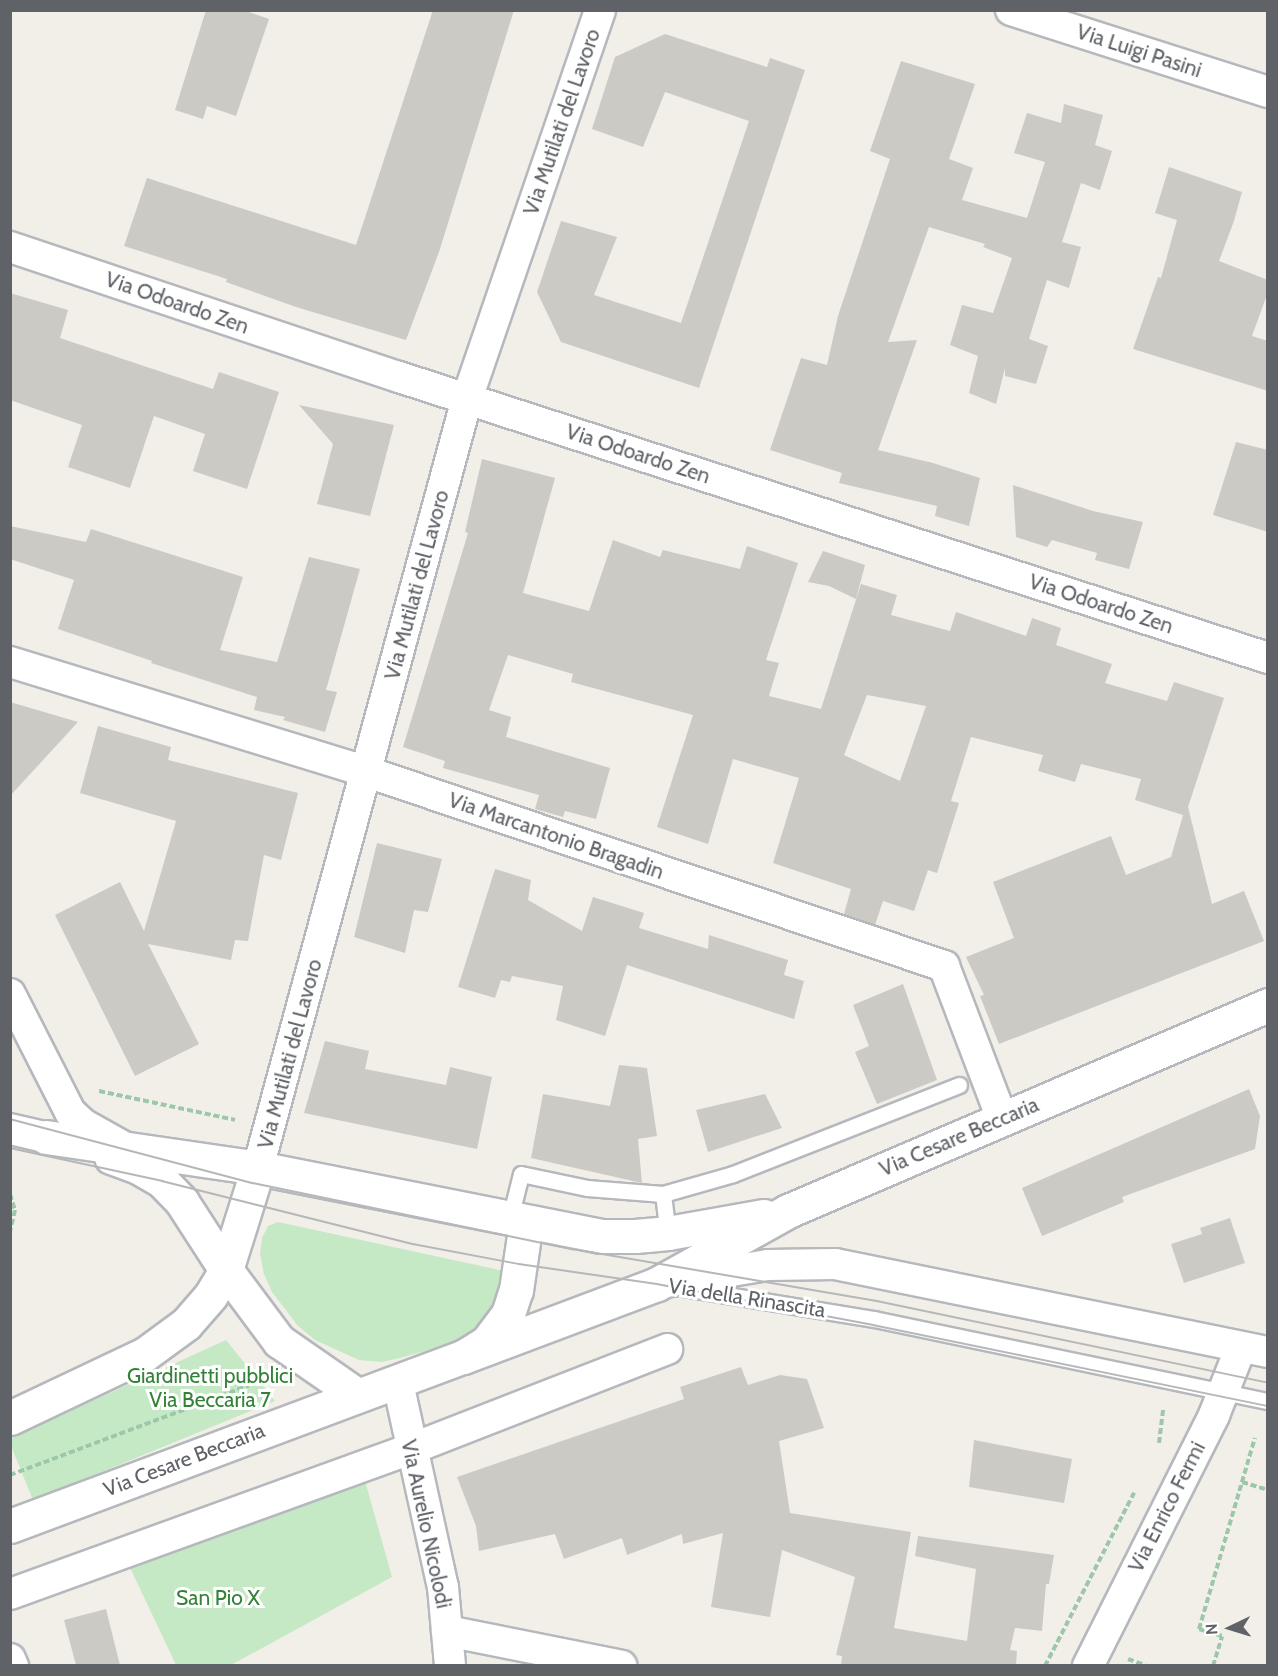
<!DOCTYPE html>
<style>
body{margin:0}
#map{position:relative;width:1278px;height:1676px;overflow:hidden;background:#f1efe8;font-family:Cabin,sans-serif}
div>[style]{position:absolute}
.green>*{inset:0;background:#c5e8c5}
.building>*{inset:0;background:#cccac5}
.path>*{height:4px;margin-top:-2px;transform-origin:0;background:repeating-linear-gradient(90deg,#9cc7a9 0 6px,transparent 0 9px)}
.roads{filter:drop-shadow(2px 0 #b5b8bc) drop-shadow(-2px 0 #b5b8bc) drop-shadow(0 2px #b5b8bc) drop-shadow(0 -2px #b5b8bc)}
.lane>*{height:15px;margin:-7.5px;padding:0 7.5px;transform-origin:7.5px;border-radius:7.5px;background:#fff}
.street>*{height:30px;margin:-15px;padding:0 15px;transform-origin:15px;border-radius:15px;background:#fff}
.secondary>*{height:33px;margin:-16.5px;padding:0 16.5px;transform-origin:16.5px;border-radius:16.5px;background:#fff}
.tram>*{height:1.5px;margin:-0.75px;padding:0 0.75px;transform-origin:0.75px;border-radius:0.75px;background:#b6b7b8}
span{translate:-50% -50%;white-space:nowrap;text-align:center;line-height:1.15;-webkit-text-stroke:6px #fff;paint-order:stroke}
.street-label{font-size:21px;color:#5f6368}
.park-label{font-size:21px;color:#348238}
.frame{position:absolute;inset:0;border:12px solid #5f6368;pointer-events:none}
.north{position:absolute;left:1200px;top:1598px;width:60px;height:60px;-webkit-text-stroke:4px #fff;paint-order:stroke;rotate:266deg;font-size:16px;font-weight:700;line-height:24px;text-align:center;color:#5f6368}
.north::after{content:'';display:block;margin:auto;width:21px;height:27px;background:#5f6368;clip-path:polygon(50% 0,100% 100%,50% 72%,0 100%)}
</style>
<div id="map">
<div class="green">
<i style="clip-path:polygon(278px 1222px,504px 1271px,502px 1296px,482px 1323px,466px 1336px,443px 1346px,400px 1358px,382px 1362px,359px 1360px,315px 1340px,298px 1326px,272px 1292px,264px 1274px,260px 1254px,262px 1238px,268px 1226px)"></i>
<i style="clip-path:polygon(226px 1340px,275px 1401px,33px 1500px,11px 1446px,11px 1438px)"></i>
<i style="clip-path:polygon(365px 1481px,392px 1577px,231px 1665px,176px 1665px,126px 1559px)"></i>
</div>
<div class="building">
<i style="clip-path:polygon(206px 10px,243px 10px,269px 19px,236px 116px,207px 106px,203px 119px,175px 110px)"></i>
<i style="clip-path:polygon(433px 10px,514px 10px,439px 252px,406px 340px,296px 307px,226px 282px,227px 279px,124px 246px,147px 178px,356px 245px)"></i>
<i style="clip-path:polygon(665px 34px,767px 67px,770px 58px,805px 70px,699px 388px,561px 342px,537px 292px,561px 221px,617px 237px,594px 295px,681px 323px,749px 121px,665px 92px,643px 147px,592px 129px,615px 57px)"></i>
<i style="clip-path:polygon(901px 61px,975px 84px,949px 159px,973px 168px,962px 200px,1027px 218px,1045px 162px,1014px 153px,1027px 113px,1061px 123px,1064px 104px,1103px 115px,1095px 145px,1112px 151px,1100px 190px,1081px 183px,1062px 242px,1081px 247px,1069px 288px,1047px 280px,1029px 339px,1048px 346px,1036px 384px,1005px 376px,1005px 368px,996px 404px,969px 393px,978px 356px,950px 345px,962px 305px,993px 313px,1012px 258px,983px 247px,985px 244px,929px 227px,888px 342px,917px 340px,878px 450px,933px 463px,980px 478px,969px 526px,935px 516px,937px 506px,839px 483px,842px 473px,770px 450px,801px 358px,827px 365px,838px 316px,890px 159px,870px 151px)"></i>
<i style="clip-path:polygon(1169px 167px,1242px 192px,1234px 221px,1219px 261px,1268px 280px,1268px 292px,1252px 336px,1268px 341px,1268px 391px,1133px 349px,1158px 277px,1161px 278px,1177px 220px,1155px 213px)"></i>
<i style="clip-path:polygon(10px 293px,68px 310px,60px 338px,213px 389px,219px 372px,279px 392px,247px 489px,193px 471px,205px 434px,154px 416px,130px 488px,68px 467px,82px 425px,10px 400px)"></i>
<i style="clip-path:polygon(299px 405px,394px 425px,370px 516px,317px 504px,333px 444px)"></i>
<i style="clip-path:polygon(1236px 442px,1268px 450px,1268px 532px,1213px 515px)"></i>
<i style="clip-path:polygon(evenodd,482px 459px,555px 478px,523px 593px,589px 611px,613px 540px,660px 557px,663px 550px,740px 569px,747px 546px,798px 563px,766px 660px,779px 663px,769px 696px,821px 709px,861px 584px,897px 595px,891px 615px,950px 631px,956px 612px,1026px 636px,1032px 618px,1061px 628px,1056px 645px,1112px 664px,1105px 683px,1167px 701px,1174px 682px,1224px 698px,1188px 807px,1212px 904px,1244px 891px,1264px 941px,999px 1044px,980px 996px,984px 995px,966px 957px,1014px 938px,993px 882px,1111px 836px,1126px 875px,1171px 857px,1183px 815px,1135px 800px,1141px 779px,1081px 764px,1075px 782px,1038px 771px,1043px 755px,971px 737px,951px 801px,959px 803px,937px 873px,928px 870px,914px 911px,883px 901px,875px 925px,844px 914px,851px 889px,773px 863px,799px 778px,733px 759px,708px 844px,657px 827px,693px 715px,571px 682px,573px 674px,508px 655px,489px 710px,511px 717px,506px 737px,610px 768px,596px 819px,565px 811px,563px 817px,535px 809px,539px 795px,443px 768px,445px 761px,403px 747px,468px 533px,465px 532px,482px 459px,867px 695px,926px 706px,900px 781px,844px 755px,867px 695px)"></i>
<i style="clip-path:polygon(1013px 485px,1093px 511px,1143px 522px,1129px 569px,1095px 560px,1097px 553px,1052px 540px,1047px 547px,1016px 537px)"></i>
<i style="clip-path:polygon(10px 526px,86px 542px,91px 529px,243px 577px,220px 650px,277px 662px,309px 557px,360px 569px,326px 690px,337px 692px,325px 732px,283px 720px,285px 717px,254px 710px,257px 697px,151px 663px,152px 661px,58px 629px,74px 580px,10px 559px)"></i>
<i style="clip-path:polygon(823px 551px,865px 565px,856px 599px,829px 586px,808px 582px)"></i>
<i style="clip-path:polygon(10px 702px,78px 722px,10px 796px)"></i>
<i style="clip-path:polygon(98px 726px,171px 747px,168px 760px,298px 793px,281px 860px,264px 855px,248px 941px,235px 940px,231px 960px,148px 944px,199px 1044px,135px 1076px,55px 915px,120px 882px,144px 931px,176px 821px,80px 793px)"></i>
<i style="clip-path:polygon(377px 843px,442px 859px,428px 912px,414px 910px,405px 953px,354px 937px)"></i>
<i style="clip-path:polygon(495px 869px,531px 880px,528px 900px,582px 931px,593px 897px,644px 913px,639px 928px,708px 949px,709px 935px,788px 960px,784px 975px,804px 981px,794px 1019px,627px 965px,605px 1036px,556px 1020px,563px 986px,512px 976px,510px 982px,501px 980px,495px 998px,458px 987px)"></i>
<i style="clip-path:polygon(903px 984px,937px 1080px,877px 1104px,855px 1052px,869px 1046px,853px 1005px)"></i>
<i style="clip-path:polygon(325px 1041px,369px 1051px,365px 1069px,446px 1085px,450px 1067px,492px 1077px,477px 1149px,304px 1113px)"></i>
<i style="clip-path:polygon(619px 1065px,647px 1068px,657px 1136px,638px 1139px,642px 1183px,531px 1158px,543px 1094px,610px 1106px)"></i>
<i style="clip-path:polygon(1249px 1089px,1260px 1116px,1255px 1149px,1122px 1197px,1124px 1202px,1042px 1236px,1022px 1188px)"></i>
<i style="clip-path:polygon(765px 1094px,782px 1128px,708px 1152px,696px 1110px)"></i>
<i style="clip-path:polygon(1230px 1218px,1245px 1263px,1184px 1283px,1171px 1244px,1202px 1234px,1200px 1228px)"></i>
<i style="clip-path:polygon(741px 1367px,748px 1385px,780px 1375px,807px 1379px,824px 1428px,779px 1441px,790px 1513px,911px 1532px,894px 1628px,967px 1641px,976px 1569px,915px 1556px,918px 1536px,1054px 1555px,1049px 1584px,1046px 1584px,1042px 1631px,1015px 1628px,1010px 1650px,1017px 1651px,1016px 1665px,841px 1665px,842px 1656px,836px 1655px,855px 1577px,782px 1550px,770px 1617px,711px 1607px,723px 1533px,683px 1544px,682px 1534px,627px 1555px,622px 1538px,564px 1559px,555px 1534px,479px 1551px,476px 1526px,457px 1477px,684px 1399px,680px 1387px)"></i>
<i style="clip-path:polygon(974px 1440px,1072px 1459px,1064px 1503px,969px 1487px)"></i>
<i style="clip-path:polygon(106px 1609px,120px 1665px,76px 1665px,64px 1620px)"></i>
</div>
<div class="path">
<i style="left:99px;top:1091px;width:139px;rotate:12deg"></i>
<i style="left:10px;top:1194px;width:17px;rotate:73deg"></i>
<i style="left:15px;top:1210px;width:23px;rotate:103deg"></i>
<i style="left:1159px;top:1443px;width:35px;rotate:-83deg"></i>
<i style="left:10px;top:1475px;width:255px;rotate:-20.6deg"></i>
<i style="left:1242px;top:1482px;width:27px;rotate:17deg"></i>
<i style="left:1128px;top:1659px;width:20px;rotate:20deg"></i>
<i style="left:1045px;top:1666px;width:195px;rotate:-62.8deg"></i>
<i style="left:1213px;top:1666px;width:31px;rotate:-73deg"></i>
<i style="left:1222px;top:1636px;width:24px;rotate:-163deg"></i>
<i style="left:1199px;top:1629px;width:199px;rotate:-73.7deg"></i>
</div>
<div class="roads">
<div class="lane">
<i style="left:663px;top:1194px;width:39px;rotate:83deg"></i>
<i style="left:510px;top:1218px;width:45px;rotate:-76deg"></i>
<i style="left:521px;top:1174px;width:67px;rotate:12deg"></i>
<i style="left:587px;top:1188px;width:76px;rotate:4.5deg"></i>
<i style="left:663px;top:1194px;width:73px;rotate:-15.9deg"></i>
<i style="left:733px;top:1174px;width:243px;rotate:-21.5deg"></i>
<i style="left:684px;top:1288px;width:193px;rotate:9.3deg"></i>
<i style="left:874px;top:1319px;width:402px;rotate:11.8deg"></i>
</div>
<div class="street">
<i style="left:1011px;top:10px;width:270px;rotate:17.7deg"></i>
<i style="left:10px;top:247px;width:410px;rotate:18.5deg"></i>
<i style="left:399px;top:377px;width:913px;rotate:17.92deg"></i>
<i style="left:10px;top:662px;width:374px;rotate:17.1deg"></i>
<i style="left:367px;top:772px;width:609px;rotate:18.58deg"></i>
<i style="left:944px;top:966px;width:164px;rotate:69.2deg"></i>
<i style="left:10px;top:994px;width:132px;rotate:63deg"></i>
<i style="left:70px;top:1112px;width:18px;rotate:43deg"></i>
<i style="left:83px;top:1124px;width:47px;rotate:29.3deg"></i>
<i style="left:10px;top:1129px;width:37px;rotate:13deg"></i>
<i style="left:258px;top:1168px;width:797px;rotate:-74.8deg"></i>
<i style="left:467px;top:399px;width:411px;rotate:-71.1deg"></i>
<i style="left:666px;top:1282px;width:103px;rotate:-9.5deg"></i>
<i style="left:768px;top:1265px;width:67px;rotate:-0.9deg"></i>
<i style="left:835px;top:1264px;width:442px;rotate:11.5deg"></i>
<i style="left:398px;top:1383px;width:209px;rotate:77.6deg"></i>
<i style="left:443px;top:1587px;width:79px;rotate:84.9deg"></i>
<i style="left:10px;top:1594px;width:426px;rotate:-19.9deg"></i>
<i style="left:411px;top:1449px;width:275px;rotate:-21.3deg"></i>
<i style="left:447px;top:1631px;width:178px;rotate:11.3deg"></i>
<i style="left:10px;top:1659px;width:8px;rotate:67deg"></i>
<i style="left:1088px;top:1666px;width:281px;rotate:-63.3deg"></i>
<i style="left:1214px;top:1415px;width:73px;rotate:-68.3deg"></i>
</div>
<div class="secondary">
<i style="left:46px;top:1137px;width:214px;rotate:8.3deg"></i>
<i style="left:258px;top:1168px;width:350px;rotate:11.2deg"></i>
<i style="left:601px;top:1236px;width:34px"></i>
<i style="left:635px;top:1236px;width:33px;rotate:-5deg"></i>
<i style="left:668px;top:1233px;width:97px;rotate:-10.1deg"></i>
<i style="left:111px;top:1157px;width:29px;rotate:20deg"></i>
<i style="left:138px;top:1167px;width:28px;rotate:30deg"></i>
<i style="left:162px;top:1181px;width:29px;rotate:46deg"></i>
<i style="left:182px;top:1202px;width:81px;rotate:57.1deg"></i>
<i style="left:226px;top:1270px;width:89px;rotate:53.3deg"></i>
<i style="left:279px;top:1341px;width:95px;rotate:34.7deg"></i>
<i style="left:463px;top:1357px;width:207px;rotate:-20.6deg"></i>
<i style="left:657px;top:1284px;width:150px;rotate:-29.1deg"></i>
<i style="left:788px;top:1211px;width:522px;rotate:-23.23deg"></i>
<i style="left:10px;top:1418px;width:149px;rotate:-25.4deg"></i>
<i style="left:145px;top:1354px;width:51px;rotate:-36.2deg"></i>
<i style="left:186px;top:1324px;width:38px;rotate:-49deg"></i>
<i style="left:211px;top:1295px;width:29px;rotate:-59deg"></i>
<i style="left:226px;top:1270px;width:107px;rotate:-72.6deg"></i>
<i style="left:10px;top:1526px;width:483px;rotate:-20.5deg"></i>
<i style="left:463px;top:1357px;width:28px;rotate:-32deg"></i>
<i style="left:487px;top:1342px;width:35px;rotate:-53deg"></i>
<i style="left:508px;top:1314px;width:25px;rotate:-72deg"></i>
<i style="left:516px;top:1290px;width:69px;rotate:-81.6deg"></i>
</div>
</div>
<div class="tram">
<i style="left:10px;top:1119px;width:251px;rotate:14.8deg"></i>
<i style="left:253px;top:1183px;width:327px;rotate:11.7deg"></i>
<i style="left:573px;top:1249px;width:308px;rotate:9.7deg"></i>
<i style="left:877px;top:1301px;width:400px;rotate:11.8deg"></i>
<i style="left:10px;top:1148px;width:156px;rotate:12.2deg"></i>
<i style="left:162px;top:1181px;width:259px;rotate:14.1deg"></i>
<i style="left:413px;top:1244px;width:108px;rotate:10.7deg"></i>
<i style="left:519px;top:1264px;width:139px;rotate:8.2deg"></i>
<i style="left:657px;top:1284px;width:220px;rotate:10.7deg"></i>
<i style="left:873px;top:1325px;width:403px;rotate:11.6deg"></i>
</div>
<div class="street-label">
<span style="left:1139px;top:51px;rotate:18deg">Via Luigi Pasini</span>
<span style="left:562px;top:122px;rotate:-71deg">Via Mutilati del Lavoro</span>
<span style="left:177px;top:303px;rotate:19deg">Via Odoardo Zen</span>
<span style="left:638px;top:454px;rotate:18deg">Via Odoardo Zen</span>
<span style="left:417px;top:585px;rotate:-75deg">Via Mutilati del Lavoro</span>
<span style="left:1101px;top:604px;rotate:18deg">Via Odoardo Zen</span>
<span style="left:556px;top:836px;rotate:19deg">Via Marcantonio Bragadin</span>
<span style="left:290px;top:1054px;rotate:-75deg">Via Mutilati del Lavoro</span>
<span style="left:959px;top:1137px;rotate:-23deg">Via Cesare Beccaria</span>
<span style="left:747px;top:1298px;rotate:9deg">Via della Rinascita</span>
<span style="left:184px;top:1460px;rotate:-21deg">Via Cesare Beccaria</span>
<span style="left:1167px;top:1507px;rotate:-63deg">Via Enrico Fermi</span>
<span style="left:426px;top:1524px;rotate:78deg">Via Aurelio Nicolodi</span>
</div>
<div class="park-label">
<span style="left:210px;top:1388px">Giardinetti pubblici<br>Via Beccaria 7</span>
<span style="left:218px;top:1598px">San Pio X</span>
</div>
<div class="frame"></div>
<div class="north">N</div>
</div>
